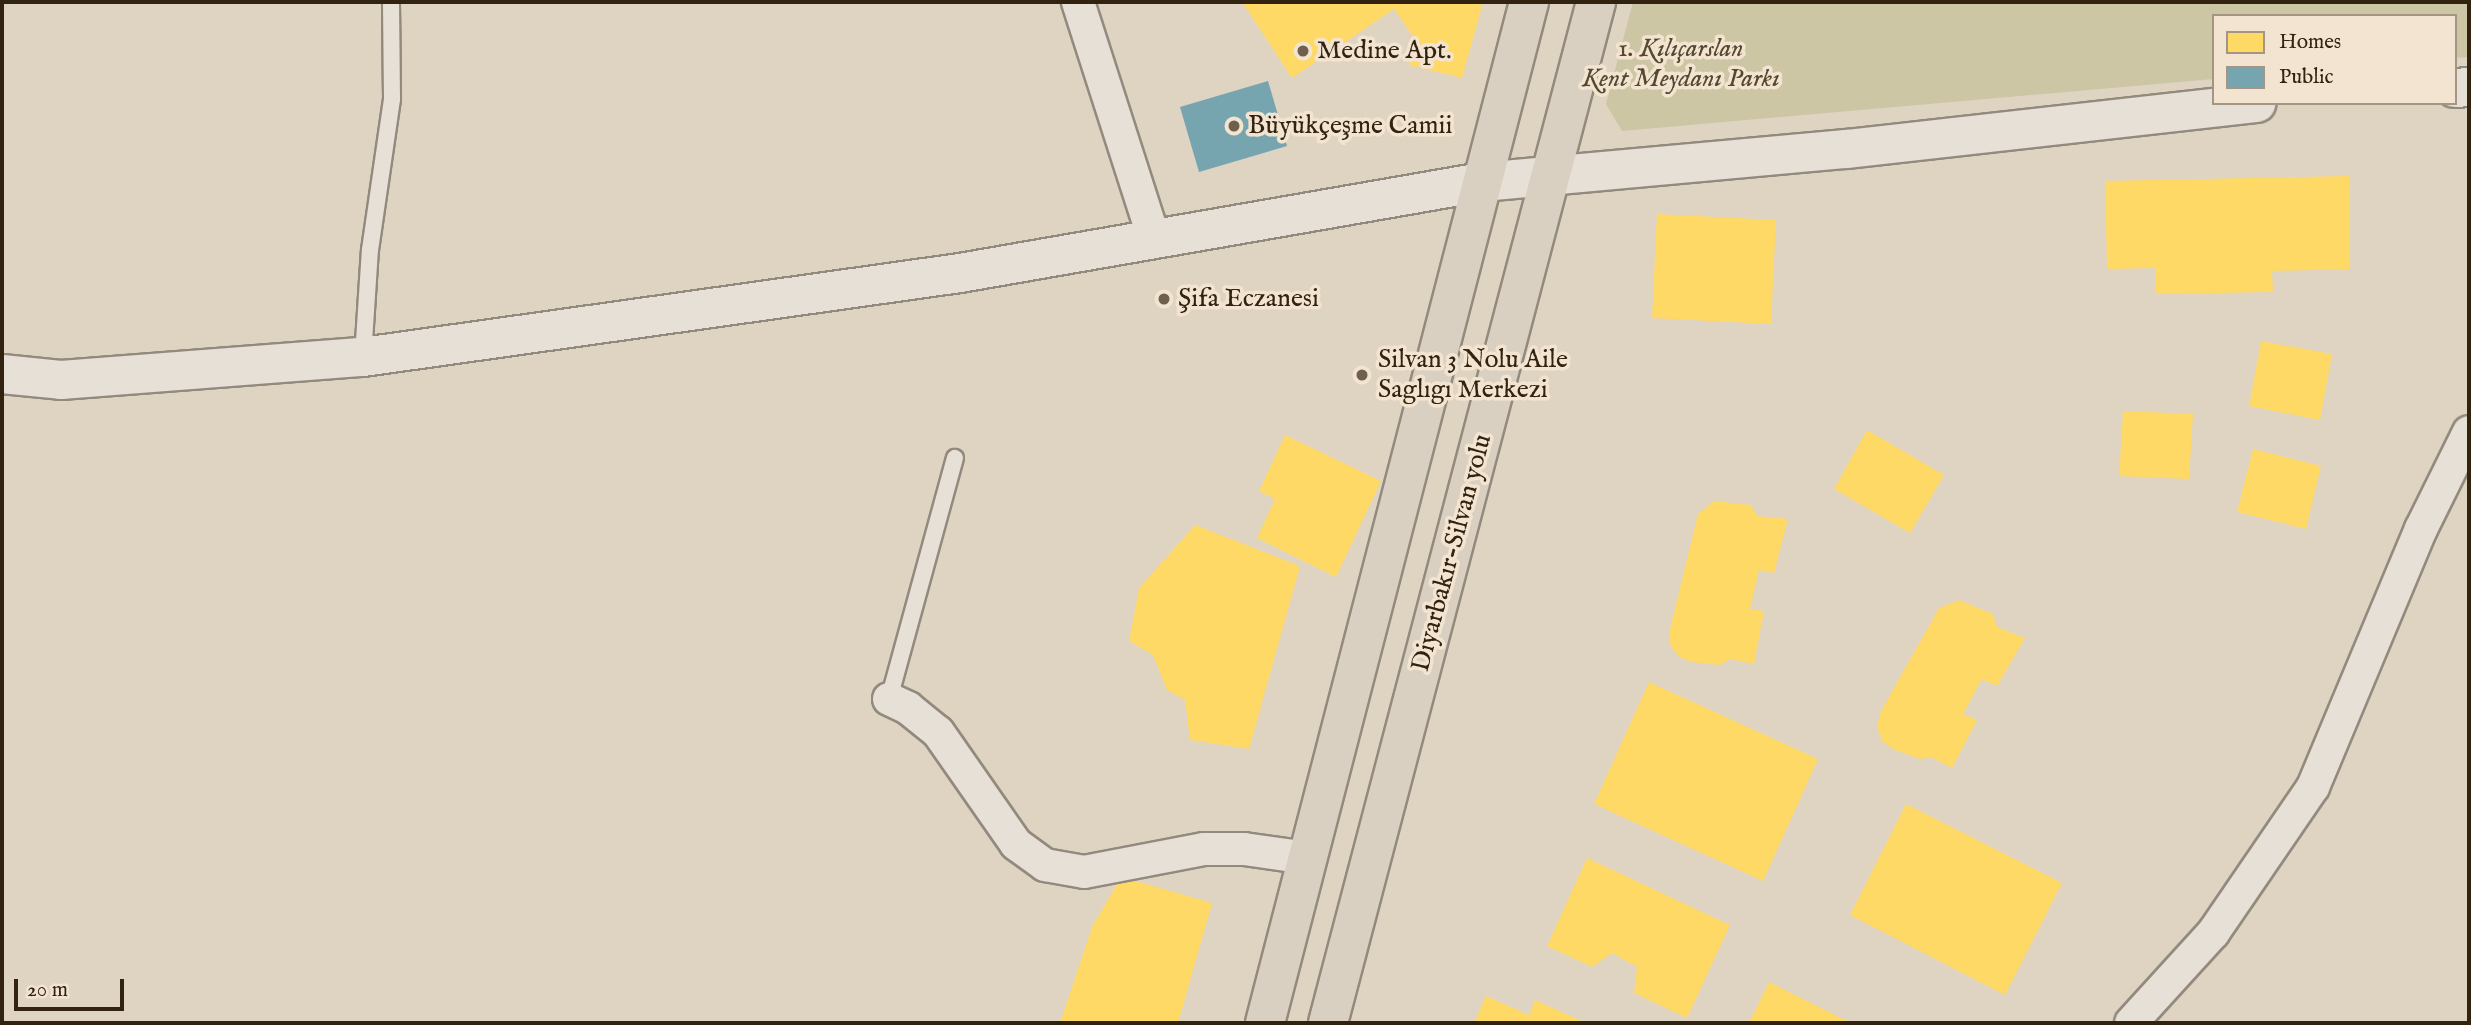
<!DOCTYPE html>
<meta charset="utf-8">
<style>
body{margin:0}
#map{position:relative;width:2471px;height:1025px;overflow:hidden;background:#dfd3c2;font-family:"IM FELL English",serif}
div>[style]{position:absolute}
.green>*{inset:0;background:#ccc6a4}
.homes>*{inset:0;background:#ffd966}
.public>*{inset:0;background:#76a5af}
.roads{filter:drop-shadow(2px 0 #938a7e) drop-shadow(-2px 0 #938a7e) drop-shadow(0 2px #938a7e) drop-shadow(0 -2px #938a7e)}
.lane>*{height:16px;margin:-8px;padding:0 8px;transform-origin:8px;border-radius:8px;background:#e6e0d7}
.street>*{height:32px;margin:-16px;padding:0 16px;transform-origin:16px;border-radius:16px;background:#e6e0d7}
.secondary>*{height:38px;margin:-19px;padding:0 19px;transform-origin:19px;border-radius:19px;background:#e6e0d7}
.highway>*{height:38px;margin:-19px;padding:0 19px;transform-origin:19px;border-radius:19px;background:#dad0c2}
.dots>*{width:19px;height:19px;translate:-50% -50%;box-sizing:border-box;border:4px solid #f2e4d0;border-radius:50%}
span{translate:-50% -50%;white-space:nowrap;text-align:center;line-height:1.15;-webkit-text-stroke:7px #f2e4d0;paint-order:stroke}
.park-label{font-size:26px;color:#54482f;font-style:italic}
.poi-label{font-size:26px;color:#322210}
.left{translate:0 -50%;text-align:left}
.street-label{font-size:26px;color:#322210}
.frame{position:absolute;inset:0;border:4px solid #322210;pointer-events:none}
.legend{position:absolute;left:2212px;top:14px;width:245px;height:91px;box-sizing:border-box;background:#f2e4d0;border:2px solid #a59683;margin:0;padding:9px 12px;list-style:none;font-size:21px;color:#322210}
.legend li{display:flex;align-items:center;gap:14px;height:35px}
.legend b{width:35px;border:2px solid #a59683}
.scale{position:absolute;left:14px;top:979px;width:110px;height:32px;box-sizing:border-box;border:4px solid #322210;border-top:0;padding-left:9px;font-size:21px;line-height:24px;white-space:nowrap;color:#322210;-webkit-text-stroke:5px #f2e4d0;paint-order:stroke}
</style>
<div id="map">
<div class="green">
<i style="clip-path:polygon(1633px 2px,2469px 2px,2469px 57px,2455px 58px,2455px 16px,2214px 16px,2214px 79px,1622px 131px,1606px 104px)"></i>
</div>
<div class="homes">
<i style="clip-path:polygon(1242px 2px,1483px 2px,1462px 78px,1409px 65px,1413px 36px,1394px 9px,1292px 78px)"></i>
<i style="clip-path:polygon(2349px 176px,2350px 269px,2272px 271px,2273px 292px,2156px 294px,2155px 268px,2107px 269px,2105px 181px)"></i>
<i style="clip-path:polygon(1657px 214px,1776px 220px,1771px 324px,1652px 318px)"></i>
<i style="clip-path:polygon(2261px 341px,2332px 354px,2320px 420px,2249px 406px)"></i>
<i style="clip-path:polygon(2123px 411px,2193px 414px,2189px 479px,2119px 476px)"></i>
<i style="clip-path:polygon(1867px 430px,1944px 475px,1910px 533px,1834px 489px)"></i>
<i style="clip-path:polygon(1285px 435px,1381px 481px,1336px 577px,1257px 538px,1275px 499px,1259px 491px)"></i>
<i style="clip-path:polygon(2253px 449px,2321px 466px,2306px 529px,2237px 512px)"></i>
<i style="clip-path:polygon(1714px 501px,1751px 505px,1757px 516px,1788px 519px,1774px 573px,1759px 570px,1750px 609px,1764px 611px,1754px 664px,1730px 659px,1720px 665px,1692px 662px,1679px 657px,1670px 645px,1670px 629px,1698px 514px)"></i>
<i style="clip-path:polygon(1195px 525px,1300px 566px,1249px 749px,1190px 740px,1185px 700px,1167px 690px,1153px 655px,1129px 641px,1139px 588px)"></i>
<i style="clip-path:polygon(1959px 600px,1993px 614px,1997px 627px,2025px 638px,1997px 686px,1982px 679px,1963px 714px,1977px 720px,1952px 768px,1931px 757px,1920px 759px,1893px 749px,1882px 741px,1877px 726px,1881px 711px,1939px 608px)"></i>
<i style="clip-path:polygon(1649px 682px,1818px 759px,1763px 881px,1594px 804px)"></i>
<i style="clip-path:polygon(1906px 804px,2062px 883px,2005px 995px,1850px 915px)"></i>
<i style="clip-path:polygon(1587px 858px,1730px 925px,1687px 1018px,1634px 993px,1637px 967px,1612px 953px,1592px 967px,1547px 946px)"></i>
<i style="clip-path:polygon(1121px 877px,1212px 903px,1178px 1023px,1060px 1023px,1092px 927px)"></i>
<i style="clip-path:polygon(1769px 982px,1851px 1023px,1749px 1023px)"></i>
<i style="clip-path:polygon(1486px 996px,1529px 1015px,1535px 1000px,1586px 1023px,1474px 1023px)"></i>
</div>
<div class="public">
<i style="clip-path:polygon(1268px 81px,1287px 146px,1199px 172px,1180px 107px)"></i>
</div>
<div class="roads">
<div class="lane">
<i style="left:363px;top:357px;width:107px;rotate:-86.3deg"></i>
<i style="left:370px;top:250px;width:153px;rotate:-81.7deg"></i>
<i style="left:392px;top:99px;width:97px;rotate:-90.6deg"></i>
<i style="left:889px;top:699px;width:250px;rotate:-74.7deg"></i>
</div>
<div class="street">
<i style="left:1078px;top:2px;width:249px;rotate:72.2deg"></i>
<i style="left:889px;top:699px;width:21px;rotate:25deg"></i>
<i style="left:908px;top:708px;width:38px;rotate:39deg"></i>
<i style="left:938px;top:732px;width:136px;rotate:55.1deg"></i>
<i style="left:1016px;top:844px;width:36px;rotate:36deg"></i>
<i style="left:1045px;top:865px;width:40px;rotate:10deg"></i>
<i style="left:1084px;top:872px;width:122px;rotate:-10.9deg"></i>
<i style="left:1204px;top:849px;width:40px"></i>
<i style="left:1244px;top:849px;width:65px;rotate:8deg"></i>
<i style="left:2131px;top:1023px;width:122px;rotate:-47.7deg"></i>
<i style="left:2213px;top:933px;width:177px;rotate:-55.6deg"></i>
<i style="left:2313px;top:787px;width:280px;rotate:-67.3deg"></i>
<i style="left:2421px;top:529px;width:108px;rotate:-63.7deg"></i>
</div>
<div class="secondary">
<i style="left:2455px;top:88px;width:14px;rotate:-4deg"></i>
<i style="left:2px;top:374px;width:59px;rotate:5.8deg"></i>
<i style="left:61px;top:380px;width:303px;rotate:-4.4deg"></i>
<i style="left:363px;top:357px;width:603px;rotate:-8.01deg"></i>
<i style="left:960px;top:273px;width:530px;rotate:-9.89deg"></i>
<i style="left:1482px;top:182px;width:366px;rotate:-5.2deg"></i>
<i style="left:1847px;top:149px;width:412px;rotate:-6.4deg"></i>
</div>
<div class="highway">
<i style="left:1265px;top:1023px;width:1055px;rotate:-75.5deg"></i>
<i style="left:1328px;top:1023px;width:1056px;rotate:-75.29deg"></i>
</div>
</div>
<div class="dots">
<i style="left:1303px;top:51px;background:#6f604e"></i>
<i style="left:1234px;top:126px;background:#6f604e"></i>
<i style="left:1164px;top:299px;background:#6f604e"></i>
<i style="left:1362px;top:375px;background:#6f604e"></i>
</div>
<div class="park-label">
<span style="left:1681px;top:64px">1. Kılıçarslan<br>Kent Meydanı Parkı</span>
</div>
<div class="poi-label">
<span class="left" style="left:1317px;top:51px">Medine Apt.</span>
<span class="left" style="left:1248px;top:126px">Büyükçeşme Camii</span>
<span class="left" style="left:1178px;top:299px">Şifa Eczanesi</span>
<span class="left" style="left:1378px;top:375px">Silvan 3 Nolu Aile<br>Saglıgı Merkezi</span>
</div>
<div class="street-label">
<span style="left:1452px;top:553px;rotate:-75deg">Diyarbakır-Silvan yolu</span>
</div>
<div class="frame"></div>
<ul class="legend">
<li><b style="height:19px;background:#ffd966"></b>Homes</li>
<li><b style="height:19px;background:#76a5af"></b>Public</li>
</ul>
<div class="scale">20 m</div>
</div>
